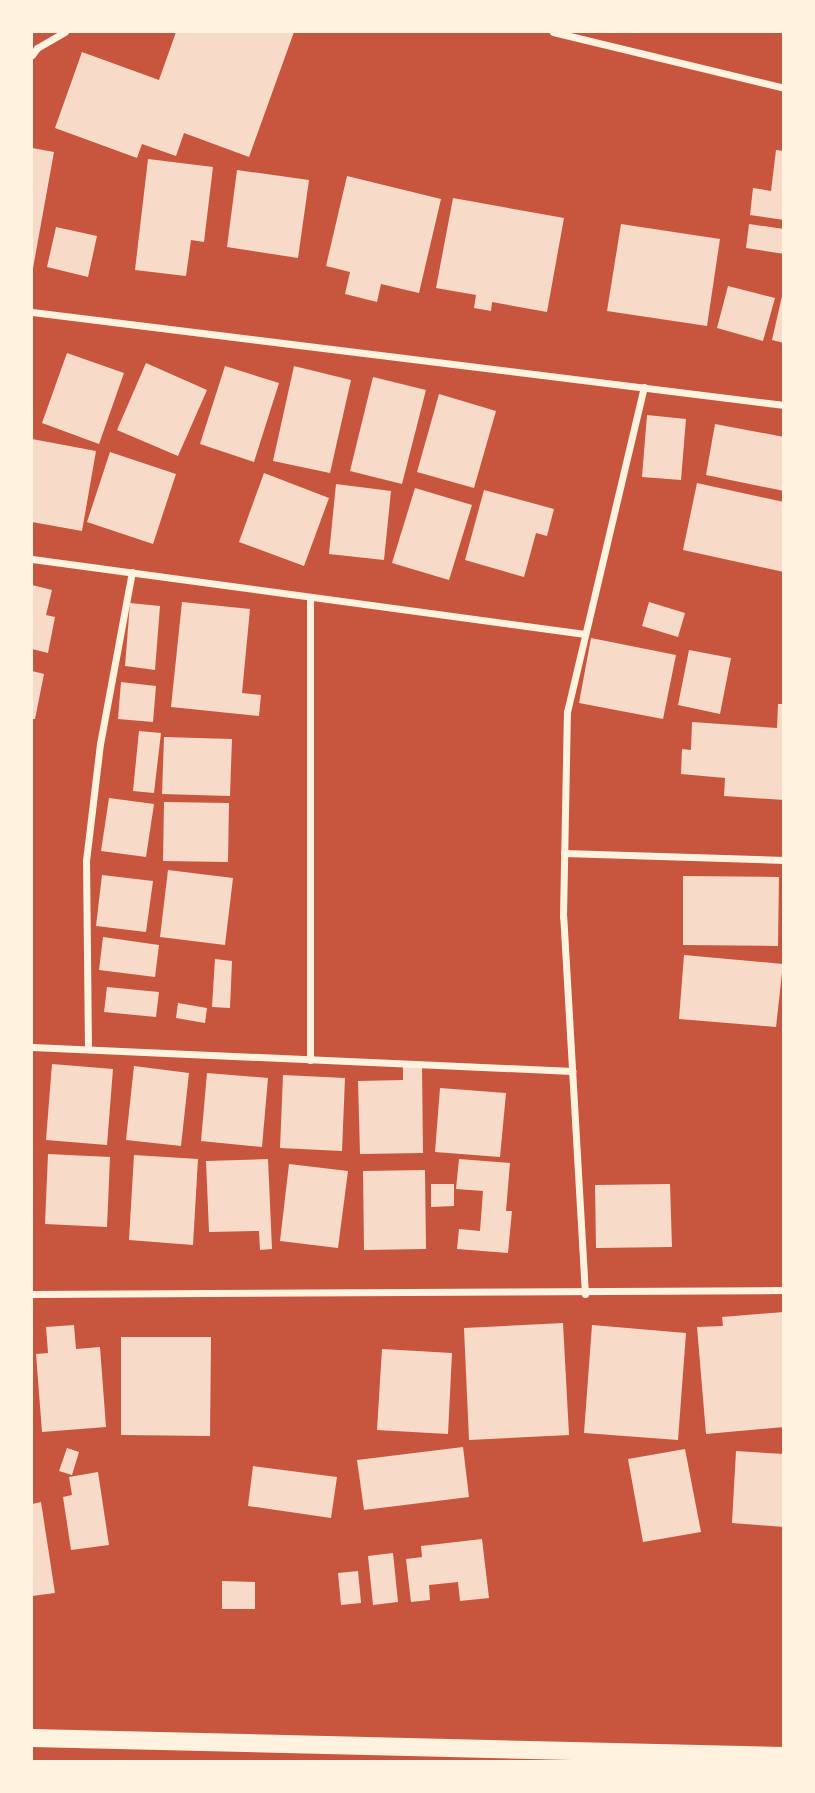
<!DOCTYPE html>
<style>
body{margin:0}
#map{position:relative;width:815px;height:1793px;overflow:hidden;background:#c8553d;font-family:"Nunito Sans",sans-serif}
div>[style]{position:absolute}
.building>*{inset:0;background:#f7dbc8}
.minor>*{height:7px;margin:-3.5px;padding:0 3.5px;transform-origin:3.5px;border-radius:3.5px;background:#fff3e0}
.primary>*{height:18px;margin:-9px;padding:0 9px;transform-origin:9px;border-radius:9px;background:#fff3e0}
span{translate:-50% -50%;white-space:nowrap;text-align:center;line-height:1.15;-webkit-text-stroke:7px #fff3e0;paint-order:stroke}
.frame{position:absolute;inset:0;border:33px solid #fff3e0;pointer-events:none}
</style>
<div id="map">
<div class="building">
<i style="clip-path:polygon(176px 32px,294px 32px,249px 157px,184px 133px,176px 156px,142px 144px,137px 158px,55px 128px,82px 52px,159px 80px)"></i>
<i style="clip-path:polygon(32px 148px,54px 152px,33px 268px,32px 268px)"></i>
<i style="clip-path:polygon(776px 150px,784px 151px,784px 220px,750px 215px,753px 188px,771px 191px)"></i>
<i style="clip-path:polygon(148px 159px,213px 167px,204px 242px,191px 240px,186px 276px,135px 270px)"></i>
<i style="clip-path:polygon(237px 170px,309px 180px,298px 258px,227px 247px)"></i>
<i style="clip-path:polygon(347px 176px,441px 199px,419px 293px,381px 284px,377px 302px,345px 294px,350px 272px,326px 266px)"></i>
<i style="clip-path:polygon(453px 198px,564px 218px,547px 312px,492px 302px,491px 311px,474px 308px,476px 295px,436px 288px)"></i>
<i style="clip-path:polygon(621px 224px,720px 239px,707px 326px,607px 311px)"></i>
<i style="clip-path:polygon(749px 224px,784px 229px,784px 254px,746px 248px)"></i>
<i style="clip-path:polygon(56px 227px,97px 236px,88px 277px,47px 267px)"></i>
<i style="clip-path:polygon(728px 286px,775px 298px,763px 341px,717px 328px)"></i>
<i style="clip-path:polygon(782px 296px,784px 296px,784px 343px,772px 340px)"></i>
<i style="clip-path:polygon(67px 353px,124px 373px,99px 444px,42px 423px)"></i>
<i style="clip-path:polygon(146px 363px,207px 390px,178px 456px,117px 430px)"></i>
<i style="clip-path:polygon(225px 366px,279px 383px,254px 462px,200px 444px)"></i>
<i style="clip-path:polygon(294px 366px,351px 380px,330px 473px,273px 461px)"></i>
<i style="clip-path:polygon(373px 377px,426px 390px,402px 484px,350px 471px)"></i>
<i style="clip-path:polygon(439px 394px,496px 411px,474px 488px,417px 472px)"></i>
<i style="clip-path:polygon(647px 415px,686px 419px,681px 480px,642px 477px)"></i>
<i style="clip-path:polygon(715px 424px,784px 437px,784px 491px,706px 475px)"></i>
<i style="clip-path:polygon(32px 439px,96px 451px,82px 531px,32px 522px)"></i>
<i style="clip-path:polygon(110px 452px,176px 474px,153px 544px,87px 522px)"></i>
<i style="clip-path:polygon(264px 473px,329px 498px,304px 566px,239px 542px)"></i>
<i style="clip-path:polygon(697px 483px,784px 502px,784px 572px,683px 550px)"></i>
<i style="clip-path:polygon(336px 484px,391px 491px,384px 560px,329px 554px)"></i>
<i style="clip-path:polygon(415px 488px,472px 505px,449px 580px,392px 563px)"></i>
<i style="clip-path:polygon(484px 490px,554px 509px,547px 536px,536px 533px,524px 577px,465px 560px)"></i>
<i style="clip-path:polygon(32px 585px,52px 590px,46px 615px,55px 617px,48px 653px,32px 649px)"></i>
<i style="clip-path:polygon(182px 602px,250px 609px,242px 693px,261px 695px,259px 716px,171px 707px)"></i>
<i style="clip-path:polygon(649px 602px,685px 613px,678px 637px,642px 626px)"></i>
<i style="clip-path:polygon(130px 603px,160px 606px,155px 670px,125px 666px)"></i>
<i style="clip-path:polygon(591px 638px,676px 655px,663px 719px,579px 703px)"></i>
<i style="clip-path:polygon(689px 650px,731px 658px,720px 714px,678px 705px)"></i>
<i style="clip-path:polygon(32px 671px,44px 674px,35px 719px,32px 719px)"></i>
<i style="clip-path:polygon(121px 682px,156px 686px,153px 722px,118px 719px)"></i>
<i style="clip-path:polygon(778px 704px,784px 704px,784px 800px,724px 796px,725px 778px,681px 774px,682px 749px,691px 750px,692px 722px,777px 728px)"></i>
<i style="clip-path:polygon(139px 731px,161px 733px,154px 793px,133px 791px)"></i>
<i style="clip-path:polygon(164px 737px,232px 739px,230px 796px,162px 794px)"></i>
<i style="clip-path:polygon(109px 798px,154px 804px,146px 857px,101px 851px)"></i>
<i style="clip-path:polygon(164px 802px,229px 803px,228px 862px,163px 861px)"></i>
<i style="clip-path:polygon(168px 870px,233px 878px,225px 945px,160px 937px)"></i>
<i style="clip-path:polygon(102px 875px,153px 881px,146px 932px,96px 926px)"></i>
<i style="clip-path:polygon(683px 876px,779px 877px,778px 946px,683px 945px)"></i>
<i style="clip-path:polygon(103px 937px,159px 945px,155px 977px,99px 970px)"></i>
<i style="clip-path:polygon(684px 955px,783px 964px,776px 1027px,679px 1019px)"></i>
<i style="clip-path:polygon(215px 959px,232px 961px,230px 1008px,212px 1007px)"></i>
<i style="clip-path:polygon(107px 987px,159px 992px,156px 1017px,104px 1012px)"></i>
<i style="clip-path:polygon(178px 1003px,207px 1008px,205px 1023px,176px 1018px)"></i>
<i style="clip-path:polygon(52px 1064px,113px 1069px,107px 1145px,46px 1140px)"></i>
<i style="clip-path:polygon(134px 1066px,189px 1073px,181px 1146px,126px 1140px)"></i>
<i style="clip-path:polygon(403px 1066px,422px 1066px,423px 1153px,360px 1154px,358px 1081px,403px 1080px)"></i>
<i style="clip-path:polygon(207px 1073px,268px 1078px,262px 1147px,201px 1141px)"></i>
<i style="clip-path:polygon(283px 1075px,345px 1078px,342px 1151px,280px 1148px)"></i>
<i style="clip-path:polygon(440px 1088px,506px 1093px,500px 1157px,435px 1152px)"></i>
<i style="clip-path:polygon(48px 1154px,110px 1157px,107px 1227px,45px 1224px)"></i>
<i style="clip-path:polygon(134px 1155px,198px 1159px,193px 1245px,129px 1240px)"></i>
<i style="clip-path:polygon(268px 1159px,272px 1249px,260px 1250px,259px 1231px,209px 1232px,206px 1161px)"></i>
<i style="clip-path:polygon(459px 1159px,510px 1163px,506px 1211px,512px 1211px,508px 1253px,457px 1249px,459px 1229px,480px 1231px,483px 1191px,456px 1189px)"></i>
<i style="clip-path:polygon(289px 1164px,348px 1171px,338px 1248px,280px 1241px)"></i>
<i style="clip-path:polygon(425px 1170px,426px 1249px,364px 1250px,363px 1171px)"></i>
<i style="clip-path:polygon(431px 1184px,454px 1184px,454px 1206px,431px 1207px)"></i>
<i style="clip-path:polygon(670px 1184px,672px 1247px,596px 1248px,595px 1185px)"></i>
<i style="clip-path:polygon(784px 1312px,784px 1427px,706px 1434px,697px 1327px,723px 1326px,722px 1317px)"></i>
<i style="clip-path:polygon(563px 1323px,569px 1435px,469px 1440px,464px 1328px)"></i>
<i style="clip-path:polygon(74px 1325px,76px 1349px,100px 1347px,106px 1427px,42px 1432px,36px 1354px,48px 1353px,46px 1327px)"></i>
<i style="clip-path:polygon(592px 1325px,686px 1333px,678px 1440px,584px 1433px)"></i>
<i style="clip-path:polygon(121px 1337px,211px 1337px,210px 1436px,121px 1435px)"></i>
<i style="clip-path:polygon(382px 1349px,452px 1353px,448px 1434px,377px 1430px)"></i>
<i style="clip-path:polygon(463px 1447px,469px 1497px,364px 1510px,357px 1460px)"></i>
<i style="clip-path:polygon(67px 1448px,79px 1452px,72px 1475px,59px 1471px)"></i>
<i style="clip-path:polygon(685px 1449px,701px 1532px,643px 1542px,628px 1459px)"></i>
<i style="clip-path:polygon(736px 1451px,784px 1454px,784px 1527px,732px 1523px)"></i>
<i style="clip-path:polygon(253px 1466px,337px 1477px,331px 1518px,248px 1506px)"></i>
<i style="clip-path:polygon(98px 1472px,109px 1545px,71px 1550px,63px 1497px,72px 1495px,69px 1477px)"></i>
<i style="clip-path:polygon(41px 1502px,55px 1593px,32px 1596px,32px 1504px)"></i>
<i style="clip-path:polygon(482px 1539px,489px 1598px,460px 1601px,458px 1582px,429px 1585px,430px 1600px,411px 1602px,406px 1559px,422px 1557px,421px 1546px)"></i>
<i style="clip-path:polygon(393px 1553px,398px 1602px,373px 1605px,368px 1556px)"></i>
<i style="clip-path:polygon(358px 1571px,361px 1603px,341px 1605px,338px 1573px)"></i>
<i style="clip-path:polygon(222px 1581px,255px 1582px,255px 1609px,222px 1609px)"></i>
</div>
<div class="minor">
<i style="left:553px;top:32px;width:238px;rotate:13.6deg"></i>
<i style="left:32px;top:55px;width:9px;rotate:-54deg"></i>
<i style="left:37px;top:48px;width:32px;rotate:-30deg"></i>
<i style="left:32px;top:312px;width:758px;rotate:7.05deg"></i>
<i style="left:32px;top:559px;width:558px;rotate:7.72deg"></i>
<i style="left:564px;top:853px;width:220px;rotate:1.8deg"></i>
<i style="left:32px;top:1047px;width:541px;rotate:2.54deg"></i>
<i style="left:88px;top:1049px;width:188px;rotate:-90.6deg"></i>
<i style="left:86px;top:861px;width:118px;rotate:-83.2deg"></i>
<i style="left:100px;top:744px;width:175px;rotate:-79.5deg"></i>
<i style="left:310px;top:1060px;width:463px;rotate:-90deg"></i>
<i style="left:32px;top:1294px;width:752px;rotate:-0.3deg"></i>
<i style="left:585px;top:1294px;width:378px;rotate:-93.3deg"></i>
<i style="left:563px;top:917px;width:205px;rotate:-88.9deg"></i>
<i style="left:567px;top:712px;width:334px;rotate:-76.7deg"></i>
</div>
<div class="primary">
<i style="left:32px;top:1738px;width:752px;rotate:1.37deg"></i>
</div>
<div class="frame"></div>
</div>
